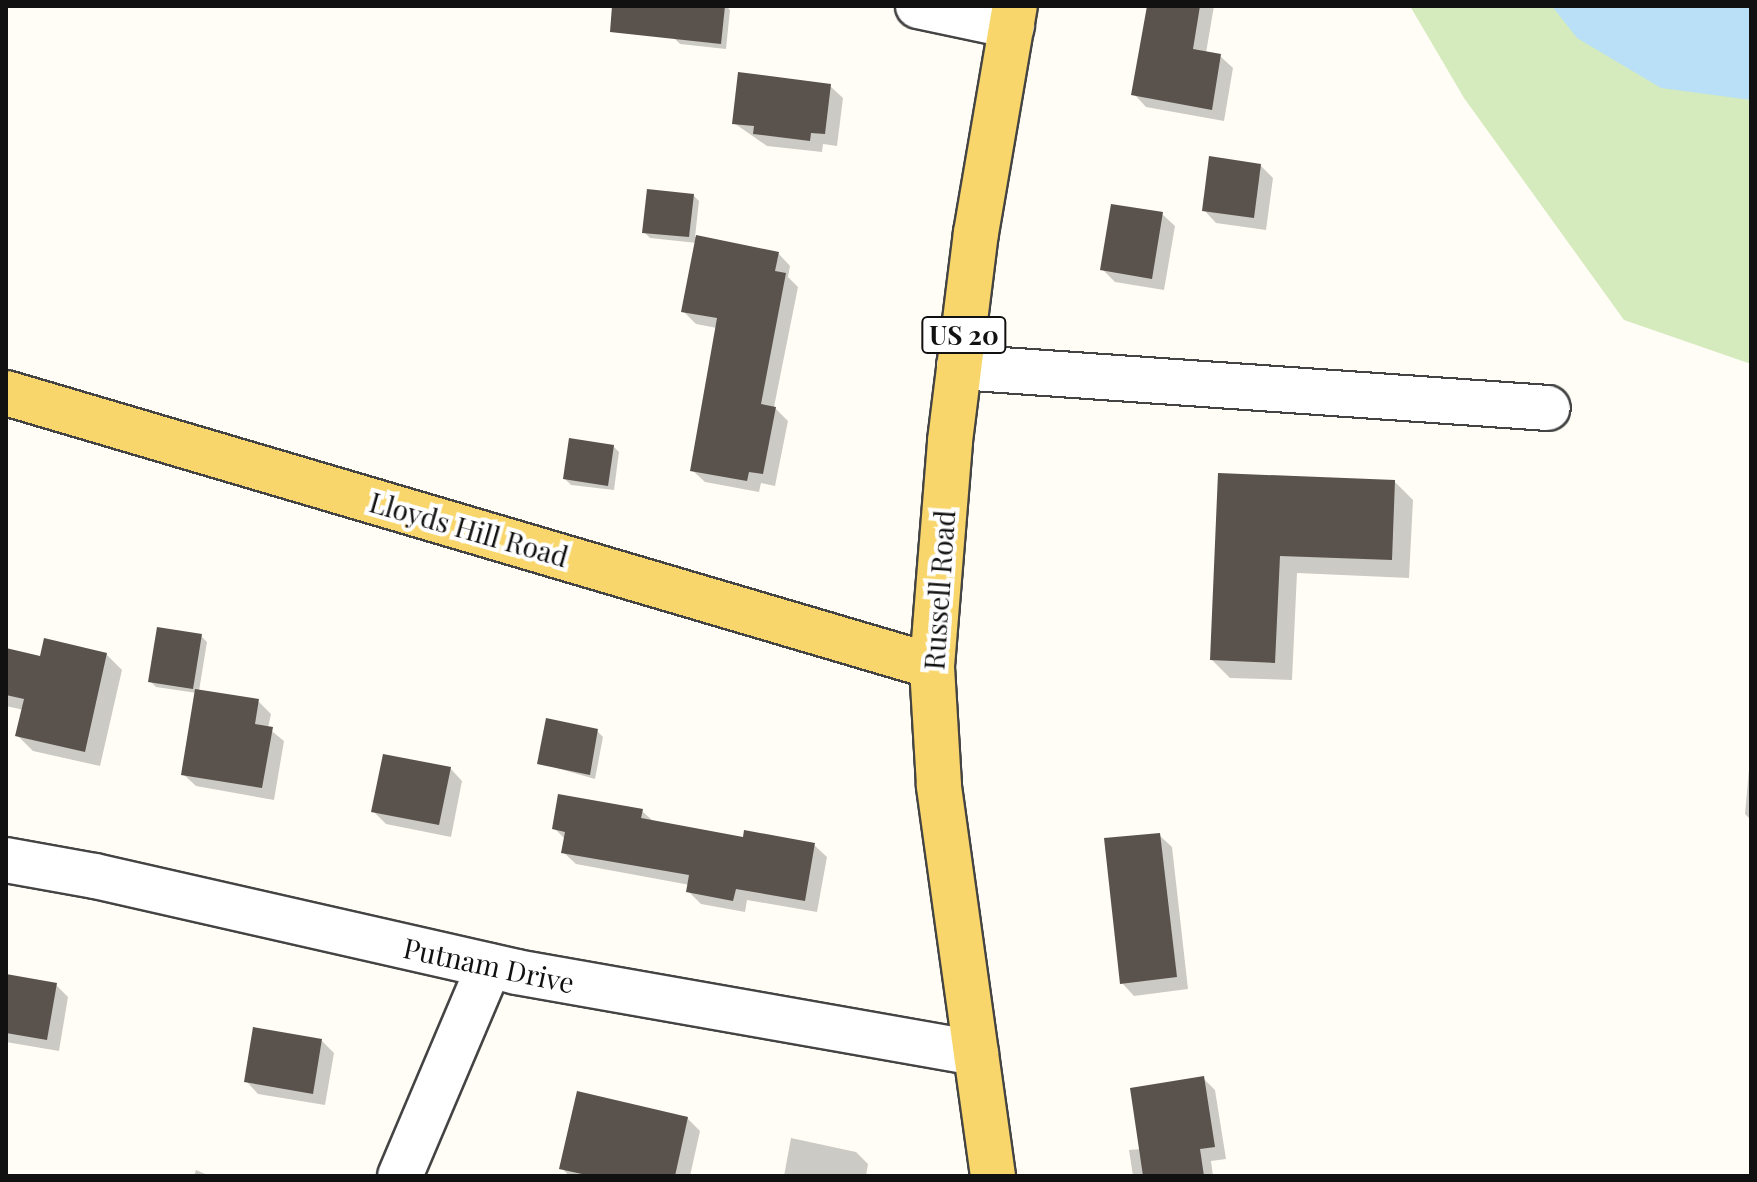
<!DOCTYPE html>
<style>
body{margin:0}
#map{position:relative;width:1757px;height:1182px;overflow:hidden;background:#fffdf5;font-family:"Playfair Display",serif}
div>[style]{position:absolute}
.green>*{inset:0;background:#d5ebbd}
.water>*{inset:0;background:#b9e0f7}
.shadow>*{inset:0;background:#0003}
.building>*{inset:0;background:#5a524d}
.roads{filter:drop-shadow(2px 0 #444) drop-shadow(-2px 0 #444) drop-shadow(0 2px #444) drop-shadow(0 -2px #444)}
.minor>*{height:44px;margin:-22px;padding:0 22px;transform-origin:22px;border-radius:22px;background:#fff}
.major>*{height:44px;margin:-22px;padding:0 22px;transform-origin:22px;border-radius:22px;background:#f9d66b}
span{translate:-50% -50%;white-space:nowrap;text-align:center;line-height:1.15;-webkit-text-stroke:8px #fff;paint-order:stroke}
.shield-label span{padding:2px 6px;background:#fff;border:2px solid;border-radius:6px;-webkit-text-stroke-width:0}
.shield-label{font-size:26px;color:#111;font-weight:700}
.street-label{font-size:28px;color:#111}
.frame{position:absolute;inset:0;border:8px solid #111;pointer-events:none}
</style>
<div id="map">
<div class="green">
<i style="clip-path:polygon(1410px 6px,1751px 6px,1751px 364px,1624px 320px,1464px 98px)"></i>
</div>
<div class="water">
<i style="clip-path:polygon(1552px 6px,1751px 6px,1751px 100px,1661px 88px,1577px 38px)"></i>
</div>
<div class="shadow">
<i style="clip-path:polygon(678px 6px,726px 6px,730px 10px,726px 49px,680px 44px,674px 38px)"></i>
<i style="clip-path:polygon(1149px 6px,1214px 6px,1206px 53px,1220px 56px,1233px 68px,1224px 121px,1146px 107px,1134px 94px)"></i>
<i style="clip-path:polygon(830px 86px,843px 98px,837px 146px,823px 144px,822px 152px,767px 146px,734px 123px)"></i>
<i style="clip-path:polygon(1260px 165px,1273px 178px,1266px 230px,1216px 223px,1204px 210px)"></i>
<i style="clip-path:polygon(693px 195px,699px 201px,695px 237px,778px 253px,790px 266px,788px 277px,798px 287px,774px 407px,788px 421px,775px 486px,761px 483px,759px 492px,705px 482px,692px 470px,717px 328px,696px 324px,683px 311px,697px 243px,650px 238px,644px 232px)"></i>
<i style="clip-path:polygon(1162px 214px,1175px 226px,1164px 290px,1115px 282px,1103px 270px)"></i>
<i style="clip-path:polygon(613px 446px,619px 452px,614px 490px,571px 485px,565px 479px)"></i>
<i style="clip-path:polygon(1220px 475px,1395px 482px,1413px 500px,1409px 578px,1297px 573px,1292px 680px,1230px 678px,1212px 660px)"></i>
<i style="clip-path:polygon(201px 636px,207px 642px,199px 691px,258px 701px,271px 714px,268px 728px,284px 741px,274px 800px,196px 786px,183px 774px,197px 693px,156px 687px,150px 681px)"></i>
<i style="clip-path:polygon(6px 650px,42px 658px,106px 654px,122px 670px,100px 766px,33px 751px,18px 736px,24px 710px,6px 706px)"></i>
<i style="clip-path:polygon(597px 731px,603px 737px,595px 779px,539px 763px)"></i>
<i style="clip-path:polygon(1751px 747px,1751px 820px,1745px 814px)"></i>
<i style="clip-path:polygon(450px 768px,462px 781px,451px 837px,386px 824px,374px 812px)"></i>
<i style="clip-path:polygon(642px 811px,654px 822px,745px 839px,814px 845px,827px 857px,817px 912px,747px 900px,745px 912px,701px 904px,688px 891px,690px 885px,576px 864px,563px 852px,566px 840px,554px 828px)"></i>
<i style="clip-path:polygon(1159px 835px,1172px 847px,1188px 989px,1134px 996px,1122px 983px)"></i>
<i style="clip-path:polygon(6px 976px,56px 985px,68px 997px,59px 1051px,6px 1042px)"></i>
<i style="clip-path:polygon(322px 1041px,334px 1053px,325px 1105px,258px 1094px,246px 1081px)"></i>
<i style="clip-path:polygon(1203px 1078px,1215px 1090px,1226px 1159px,1211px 1161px,1213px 1176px,1133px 1176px,1129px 1150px,1141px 1149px)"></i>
<i style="clip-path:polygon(687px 1118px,700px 1131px,690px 1176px,569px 1176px,562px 1168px)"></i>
<i style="clip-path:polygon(791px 1138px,856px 1152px,868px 1164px,866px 1176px,784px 1176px)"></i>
<i style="clip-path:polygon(196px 1170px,210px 1176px,194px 1176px)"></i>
</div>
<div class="building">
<i style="clip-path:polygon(612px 6px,725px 6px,721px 44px,610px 32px)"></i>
<i style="clip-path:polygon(1147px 6px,1200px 6px,1193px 49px,1221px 54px,1212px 110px,1131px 95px)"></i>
<i style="clip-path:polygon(738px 72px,831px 84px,825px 134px,811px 133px,810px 141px,753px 134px,754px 126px,732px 124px)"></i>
<i style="clip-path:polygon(1209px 156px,1261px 164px,1254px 218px,1202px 211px)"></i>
<i style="clip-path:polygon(647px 189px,694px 194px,689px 237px,642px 233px)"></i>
<i style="clip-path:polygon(1111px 204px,1163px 212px,1152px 279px,1100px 270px)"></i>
<i style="clip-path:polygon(696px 235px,779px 252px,775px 271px,786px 273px,761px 404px,776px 407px,763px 474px,749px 472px,747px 481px,690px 471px,717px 318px,681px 312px)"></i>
<i style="clip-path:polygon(569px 438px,614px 445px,608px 486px,563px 479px)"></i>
<i style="clip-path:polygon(1218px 473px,1395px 480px,1392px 560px,1280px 556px,1275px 663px,1210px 660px)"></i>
<i style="clip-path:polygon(157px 627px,202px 634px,193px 689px,148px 682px)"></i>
<i style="clip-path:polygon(44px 638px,107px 653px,85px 752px,15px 736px,24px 699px,6px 695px,6px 648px,40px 656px)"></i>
<i style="clip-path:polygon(195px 689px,259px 699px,255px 724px,273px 727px,262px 788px,181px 775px)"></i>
<i style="clip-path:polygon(546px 718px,598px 729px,590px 775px,537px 764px)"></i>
<i style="clip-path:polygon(383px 754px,451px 767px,439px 825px,371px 812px)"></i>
<i style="clip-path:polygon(558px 794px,643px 809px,641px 818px,743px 837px,744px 830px,815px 843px,805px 901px,736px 889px,733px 901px,686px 892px,689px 875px,561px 853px,565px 832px,552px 829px)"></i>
<i style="clip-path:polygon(1160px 833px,1177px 977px,1120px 984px,1104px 838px)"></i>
<i style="clip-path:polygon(6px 974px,57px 983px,47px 1040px,6px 1033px)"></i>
<i style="clip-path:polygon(253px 1027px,322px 1039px,313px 1094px,244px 1082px)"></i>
<i style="clip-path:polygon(1204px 1076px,1215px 1147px,1200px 1149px,1204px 1176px,1143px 1176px,1130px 1088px)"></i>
<i style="clip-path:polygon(577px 1091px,688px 1117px,675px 1176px,591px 1176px,559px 1169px)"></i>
</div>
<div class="roads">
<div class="minor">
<i style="left:918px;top:6px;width:96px;rotate:12deg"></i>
<i style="left:959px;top:367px;width:590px;rotate:3.98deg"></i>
<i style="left:6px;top:860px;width:90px;rotate:10.2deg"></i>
<i style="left:95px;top:876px;width:432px;rotate:12.8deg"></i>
<i style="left:516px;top:972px;width:467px;rotate:10deg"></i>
<i style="left:400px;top:1176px;width:228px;rotate:-67deg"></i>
</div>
<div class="major">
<i style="left:6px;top:393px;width:965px;rotate:16.43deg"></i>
<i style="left:993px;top:1176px;width:395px;rotate:-97.9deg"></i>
<i style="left:939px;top:785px;width:119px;rotate:-93.4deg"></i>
<i style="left:932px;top:666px;width:226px;rotate:-85.4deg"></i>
<i style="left:950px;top:441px;width:210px;rotate:-82.9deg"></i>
<i style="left:976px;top:233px;width:230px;rotate:-80.3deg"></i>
</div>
</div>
<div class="shield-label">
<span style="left:964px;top:335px">US 20</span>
</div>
<div class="street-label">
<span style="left:469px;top:529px;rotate:16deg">Lloyds Hill Road</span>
<span style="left:939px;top:590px;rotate:-86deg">Russell Road</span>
<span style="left:489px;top:965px;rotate:12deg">Putnam Drive</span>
</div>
<div class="frame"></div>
</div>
